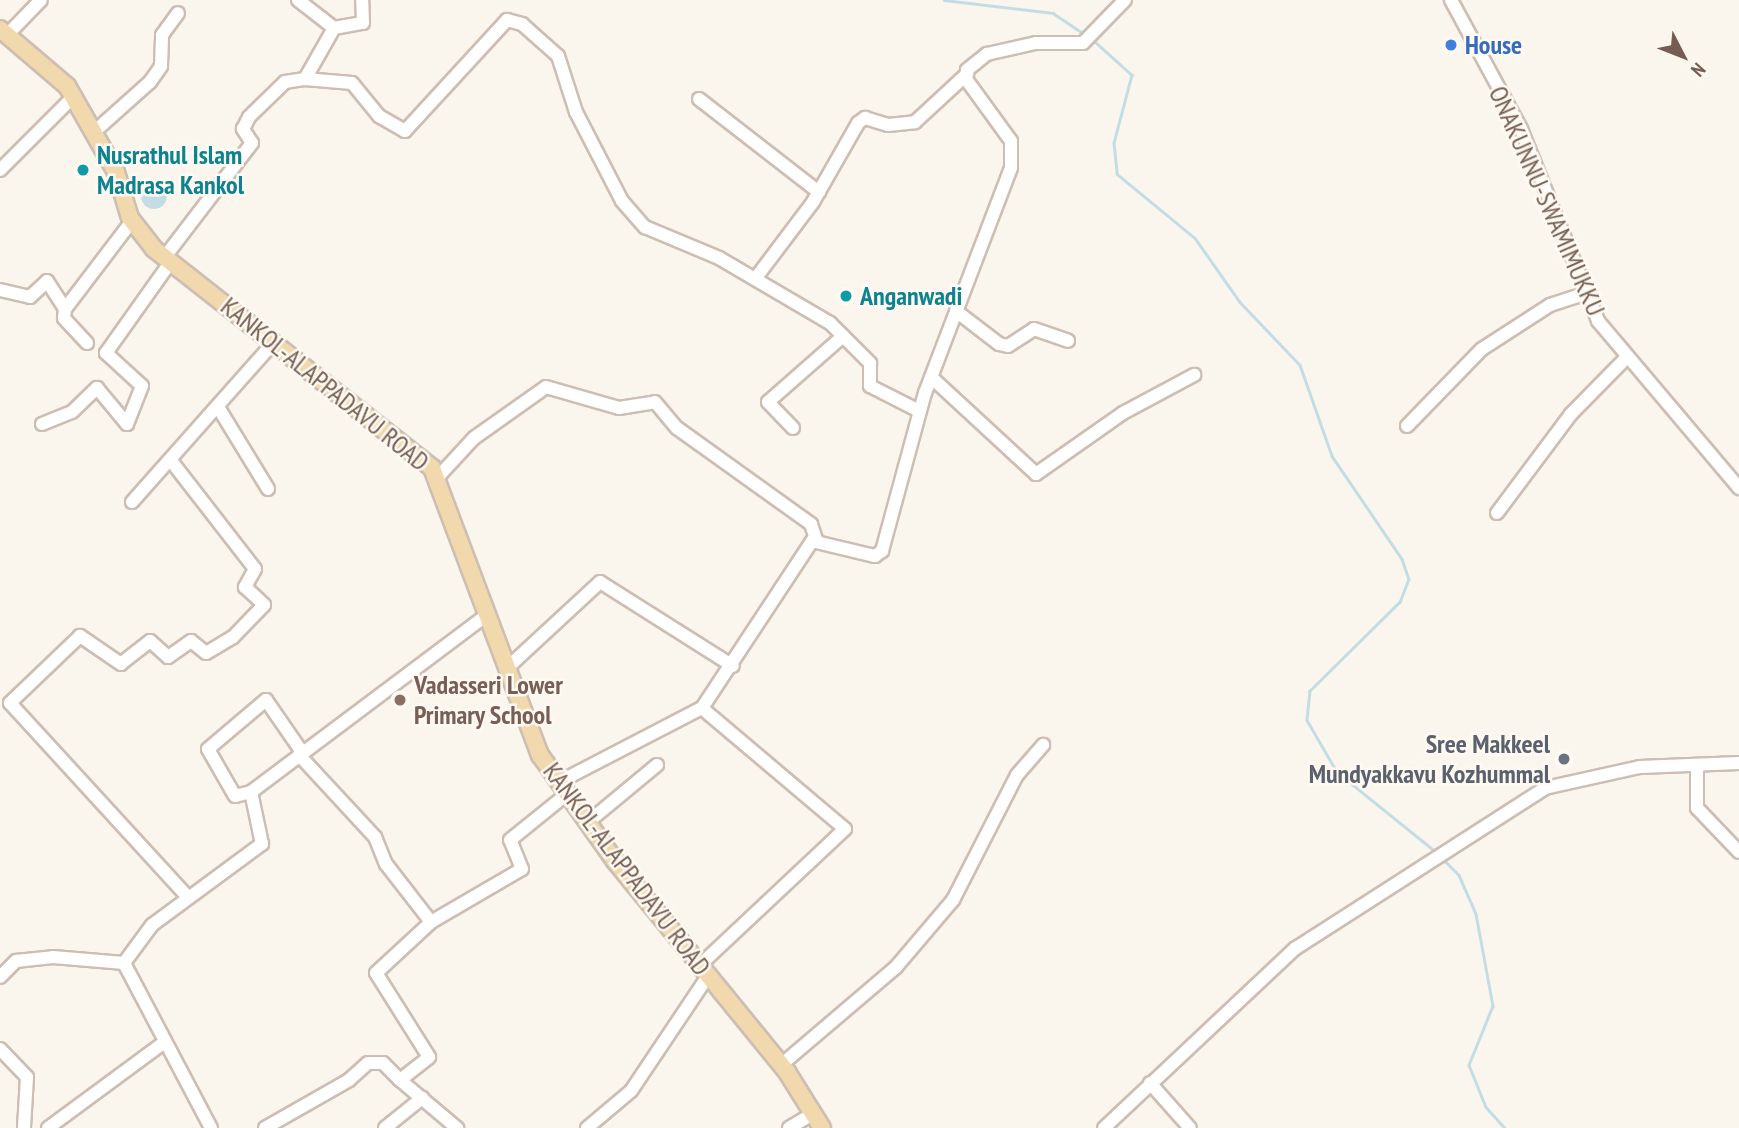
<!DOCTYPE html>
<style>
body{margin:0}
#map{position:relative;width:1739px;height:1128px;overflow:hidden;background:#fbf6ed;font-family:"PT Sans Narrow",sans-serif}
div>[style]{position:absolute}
.water>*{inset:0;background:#c2dee4}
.round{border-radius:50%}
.stream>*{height:2.5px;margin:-1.25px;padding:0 1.25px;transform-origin:1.25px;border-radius:1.25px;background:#c2dee4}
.roads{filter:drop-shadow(2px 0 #cdbeb3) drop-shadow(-2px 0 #cdbeb3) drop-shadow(0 2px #cdbeb3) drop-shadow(0 -2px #cdbeb3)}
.minor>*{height:12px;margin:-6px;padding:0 6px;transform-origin:6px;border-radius:6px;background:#fff}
.major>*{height:16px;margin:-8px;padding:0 8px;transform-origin:8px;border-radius:8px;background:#f2d9ad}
.dots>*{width:19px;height:19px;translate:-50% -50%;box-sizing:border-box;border:4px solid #fefaf3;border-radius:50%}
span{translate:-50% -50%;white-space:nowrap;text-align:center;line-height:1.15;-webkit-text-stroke:5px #fefaf3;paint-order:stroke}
.shop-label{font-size:26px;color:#366cbe;font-weight:700}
.left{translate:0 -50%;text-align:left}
.culture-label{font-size:26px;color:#0d838f;font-weight:700}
.street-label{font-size:26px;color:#755e51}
.education-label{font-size:26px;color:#785e54;font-weight:700}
.worship-label{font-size:26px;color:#5b616d;font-weight:700}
.right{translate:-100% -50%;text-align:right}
.north{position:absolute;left:1648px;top:21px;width:70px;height:70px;-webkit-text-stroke:5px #fefaf3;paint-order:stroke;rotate:132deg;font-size:19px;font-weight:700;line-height:28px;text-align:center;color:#755e51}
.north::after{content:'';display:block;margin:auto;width:24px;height:32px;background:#755e51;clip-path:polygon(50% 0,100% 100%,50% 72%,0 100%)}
</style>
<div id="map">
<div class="water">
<i class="round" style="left:141px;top:183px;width:26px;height:26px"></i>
</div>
<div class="stream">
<i style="left:944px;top:0;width:110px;rotate:6.8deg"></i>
<i style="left:1053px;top:13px;width:40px;rotate:34deg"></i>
<i style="left:1092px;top:39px;width:54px;rotate:42deg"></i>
<i style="left:1132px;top:75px;width:70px;rotate:104.8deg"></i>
<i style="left:1114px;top:143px;width:31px;rotate:84deg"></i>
<i style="left:1117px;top:174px;width:101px;rotate:39.4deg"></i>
<i style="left:1195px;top:238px;width:78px;rotate:54.9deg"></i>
<i style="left:1240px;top:302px;width:87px;rotate:46.4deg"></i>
<i style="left:1300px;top:365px;width:96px;rotate:70.6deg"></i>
<i style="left:1332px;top:456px;width:125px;rotate:55.8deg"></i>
<i style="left:1402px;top:559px;width:21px;rotate:71deg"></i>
<i style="left:1409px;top:579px;width:25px;rotate:111deg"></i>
<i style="left:1400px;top:602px;width:127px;rotate:135.3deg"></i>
<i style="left:1310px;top:691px;width:29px;rotate:96deg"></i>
<i style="left:1307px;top:720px;width:60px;rotate:60deg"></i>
<i style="left:1337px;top:772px;width:127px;rotate:38.9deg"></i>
<i style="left:1443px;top:859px;width:23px;rotate:45deg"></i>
<i style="left:1459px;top:875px;width:43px;rotate:66.4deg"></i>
<i style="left:1476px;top:914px;width:94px;rotate:79.5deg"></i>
<i style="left:1493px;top:1006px;width:64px;rotate:112.1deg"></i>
<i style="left:1469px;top:1065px;width:45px;rotate:68deg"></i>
<i style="left:1486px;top:1107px;width:28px;rotate:48deg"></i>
</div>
<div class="roads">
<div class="minor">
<i style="left:298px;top:0;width:46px;rotate:37.9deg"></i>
<i style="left:334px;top:28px;width:59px;rotate:119.6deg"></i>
<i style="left:305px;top:79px;width:47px;rotate:4.9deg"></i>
<i style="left:352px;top:83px;width:43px;rotate:50.7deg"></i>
<i style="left:379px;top:116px;width:30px;rotate:30deg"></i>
<i style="left:405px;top:131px;width:151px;rotate:-47.4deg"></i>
<i style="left:507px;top:20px;width:16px;rotate:15deg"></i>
<i style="left:522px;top:24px;width:48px;rotate:41.6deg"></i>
<i style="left:558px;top:56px;width:59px;rotate:72.2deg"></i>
<i style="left:576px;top:112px;width:100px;rotate:62.7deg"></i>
<i style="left:622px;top:201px;width:35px;rotate:49deg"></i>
<i style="left:645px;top:227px;width:80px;rotate:22.7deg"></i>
<i style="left:719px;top:258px;width:129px;rotate:30.4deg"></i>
<i style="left:830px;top:323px;width:57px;rotate:45deg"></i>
<i style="left:870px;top:363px;width:23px;rotate:90deg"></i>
<i style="left:870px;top:386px;width:55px;rotate:27deg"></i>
<i style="left:1451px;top:0;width:147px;rotate:61.5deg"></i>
<i style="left:1521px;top:129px;width:207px;rotate:68.1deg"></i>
<i style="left:1598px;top:321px;width:219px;rotate:49.8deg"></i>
<i style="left:334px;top:28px;width:29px;rotate:-10deg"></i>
<i style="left:363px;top:23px;width:23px;rotate:-92deg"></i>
<i style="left:8px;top:34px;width:47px;rotate:-45.9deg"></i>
<i style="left:699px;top:99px;width:152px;rotate:37.8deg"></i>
<i style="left:94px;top:132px;width:75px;rotate:-41.8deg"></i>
<i style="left:150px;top:82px;width:19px;rotate:-55deg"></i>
<i style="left:161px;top:66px;width:31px;rotate:-88deg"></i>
<i style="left:162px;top:35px;width:27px;rotate:-54deg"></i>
<i style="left:0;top:170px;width:103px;rotate:-45deg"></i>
<i style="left:164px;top:258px;width:145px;rotate:-52.6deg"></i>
<i style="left:252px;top:143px;width:17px;rotate:-123deg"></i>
<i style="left:243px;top:129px;width:13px;rotate:-63deg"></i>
<i style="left:249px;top:117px;width:50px;rotate:-44.2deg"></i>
<i style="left:285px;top:82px;width:20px;rotate:-9deg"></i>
<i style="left:755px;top:279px;width:96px;rotate:-53deg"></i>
<i style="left:813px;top:202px;width:91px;rotate:-60.3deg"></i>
<i style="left:858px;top:123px;width:9px;rotate:-36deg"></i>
<i style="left:865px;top:118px;width:24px;rotate:17deg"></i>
<i style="left:888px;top:125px;width:27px;rotate:-6deg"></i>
<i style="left:915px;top:122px;width:71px;rotate:-42.7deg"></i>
<i style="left:0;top:290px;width:31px;rotate:13deg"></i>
<i style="left:30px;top:297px;width:23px;rotate:-43deg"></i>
<i style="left:47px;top:281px;width:33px;rotate:57deg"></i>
<i style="left:956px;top:311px;width:54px;rotate:37.5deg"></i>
<i style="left:999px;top:344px;width:9px;rotate:13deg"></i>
<i style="left:1008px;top:346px;width:31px;rotate:-33deg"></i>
<i style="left:1034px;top:329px;width:36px;rotate:19deg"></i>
<i style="left:87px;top:343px;width:34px;rotate:-133deg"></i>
<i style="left:64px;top:318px;width:9px;rotate:-84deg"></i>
<i style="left:65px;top:309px;width:111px;rotate:-52.7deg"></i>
<i style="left:931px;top:377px;width:143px;rotate:42.7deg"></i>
<i style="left:1036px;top:474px;width:106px;rotate:-35deg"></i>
<i style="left:1123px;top:413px;width:81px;rotate:-28.2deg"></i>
<i style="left:218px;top:407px;width:96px;rotate:58.6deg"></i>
<i style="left:42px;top:424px;width:32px;rotate:-22deg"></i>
<i style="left:72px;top:412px;width:35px;rotate:-44deg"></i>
<i style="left:97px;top:388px;width:47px;rotate:50.2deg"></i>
<i style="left:127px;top:424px;width:41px;rotate:-68.5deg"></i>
<i style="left:142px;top:386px;width:49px;rotate:-137.5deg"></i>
<i style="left:106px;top:353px;width:110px;rotate:-54.6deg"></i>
<i style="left:1407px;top:426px;width:107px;rotate:-45.8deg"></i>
<i style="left:1482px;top:349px;width:81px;rotate:-32.9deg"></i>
<i style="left:1550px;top:305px;width:38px;rotate:-18deg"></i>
<i style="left:793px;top:428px;width:36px;rotate:-134deg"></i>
<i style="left:768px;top:402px;width:100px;rotate:-41.3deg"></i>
<i style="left:172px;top:462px;width:135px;rotate:52.2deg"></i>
<i style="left:255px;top:569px;width:21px;rotate:119deg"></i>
<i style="left:245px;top:587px;width:26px;rotate:43deg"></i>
<i style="left:264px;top:605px;width:45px;rotate:134.1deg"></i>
<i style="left:233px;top:637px;width:31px;rotate:149deg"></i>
<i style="left:206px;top:653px;width:19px;rotate:-141deg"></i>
<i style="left:191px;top:641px;width:28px;rotate:145deg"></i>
<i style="left:168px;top:657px;width:24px;rotate:-138deg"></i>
<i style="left:150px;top:641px;width:37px;rotate:142deg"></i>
<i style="left:121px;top:664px;width:50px;rotate:-145.7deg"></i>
<i style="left:80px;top:636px;width:97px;rotate:136.3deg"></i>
<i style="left:10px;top:703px;width:263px;rotate:47.5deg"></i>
<i style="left:438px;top:477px;width:53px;rotate:-47.3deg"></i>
<i style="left:474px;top:438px;width:88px;rotate:-35.3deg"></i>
<i style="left:546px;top:387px;width:76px;rotate:16deg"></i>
<i style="left:619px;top:408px;width:36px;rotate:-9deg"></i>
<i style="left:655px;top:402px;width:34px;rotate:50deg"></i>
<i style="left:677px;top:428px;width:165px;rotate:35.6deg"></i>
<i style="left:811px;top:524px;width:16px;rotate:72deg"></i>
<i style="left:132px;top:502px;width:214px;rotate:-48.4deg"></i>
<i style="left:1497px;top:513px;width:124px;rotate:-53.2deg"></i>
<i style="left:1571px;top:414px;width:80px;rotate:-45.5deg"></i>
<i style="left:506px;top:669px;width:128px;rotate:-42.8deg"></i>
<i style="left:600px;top:582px;width:157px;rotate:32.3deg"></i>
<i style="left:299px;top:755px;width:112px;rotate:47.2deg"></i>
<i style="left:375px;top:837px;width:29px;rotate:68deg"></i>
<i style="left:386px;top:864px;width:73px;rotate:52.2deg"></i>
<i style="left:431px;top:922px;width:105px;rotate:-30.2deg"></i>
<i style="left:522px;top:869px;width:31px;rotate:-112deg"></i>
<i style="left:510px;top:840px;width:73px;rotate:-38.9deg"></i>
<i style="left:1697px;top:765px;width:43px;rotate:90deg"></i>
<i style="left:1697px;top:808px;width:61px;rotate:46.3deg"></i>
<i style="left:559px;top:782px;width:161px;rotate:-27.4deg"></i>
<i style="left:702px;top:708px;width:200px;rotate:-56.6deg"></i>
<i style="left:812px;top:541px;width:65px;rotate:13.4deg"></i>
<i style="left:875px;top:556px;width:9px;rotate:-36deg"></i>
<i style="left:882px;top:551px;width:164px;rotate:-74.8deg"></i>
<i style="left:925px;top:393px;width:241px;rotate:-69.1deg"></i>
<i style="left:1011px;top:168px;width:27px;rotate:-90deg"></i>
<i style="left:1011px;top:141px;width:77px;rotate:-126deg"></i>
<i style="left:966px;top:79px;width:9px;rotate:-84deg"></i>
<i style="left:967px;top:70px;width:26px;rotate:-39deg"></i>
<i style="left:987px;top:54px;width:50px;rotate:-12.7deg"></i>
<i style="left:1036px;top:43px;width:47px"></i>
<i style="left:1083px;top:43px;width:60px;rotate:-45.7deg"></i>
<i style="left:251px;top:792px;width:16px;rotate:166deg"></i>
<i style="left:235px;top:796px;width:54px;rotate:-119.9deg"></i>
<i style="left:208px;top:749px;width:76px;rotate:-40.2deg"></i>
<i style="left:266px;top:700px;width:63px;rotate:55.3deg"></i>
<i style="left:587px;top:823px;width:91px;rotate:-39.6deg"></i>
<i style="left:699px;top:966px;width:200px;rotate:-43.2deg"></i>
<i style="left:845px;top:829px;width:187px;rotate:-139.8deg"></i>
<i style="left:0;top:977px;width:23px;rotate:-45deg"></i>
<i style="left:16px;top:961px;width:37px;rotate:-6deg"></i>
<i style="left:53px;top:957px;width:71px;rotate:4.8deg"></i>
<i style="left:0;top:1049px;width:39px;rotate:46deg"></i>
<i style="left:27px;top:1077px;width:51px;rotate:93.4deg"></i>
<i style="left:781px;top:1065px;width:151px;rotate:-40.4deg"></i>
<i style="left:896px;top:967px;width:88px;rotate:-49.6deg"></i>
<i style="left:953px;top:900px;width:140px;rotate:-62.9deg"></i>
<i style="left:1017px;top:775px;width:40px;rotate:-49deg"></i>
<i style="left:400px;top:1080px;width:75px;rotate:40.1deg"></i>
<i style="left:1150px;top:1083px;width:60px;rotate:48.4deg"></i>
<i style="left:48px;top:1128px;width:142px;rotate:-36.4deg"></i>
<i style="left:211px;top:1128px;width:187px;rotate:-117.8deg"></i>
<i style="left:124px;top:963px;width:47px;rotate:-53.6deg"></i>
<i style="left:152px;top:925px;width:137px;rotate:-36.4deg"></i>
<i style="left:262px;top:844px;width:53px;rotate:-101.9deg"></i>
<i style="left:251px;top:792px;width:295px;rotate:-36.9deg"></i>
<i style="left:265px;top:1128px;width:97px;rotate:-29.7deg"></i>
<i style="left:349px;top:1080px;width:25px;rotate:-42deg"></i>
<i style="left:368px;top:1063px;width:15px"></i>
<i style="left:383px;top:1063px;width:24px;rotate:45deg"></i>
<i style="left:400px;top:1080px;width:37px;rotate:-38deg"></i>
<i style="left:429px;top:1057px;width:99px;rotate:-122.2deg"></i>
<i style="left:376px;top:973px;width:75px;rotate:-42.8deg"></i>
<i style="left:385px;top:1128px;width:48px;rotate:-39deg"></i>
<i style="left:587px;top:1128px;width:57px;rotate:-40.1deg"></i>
<i style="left:631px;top:1091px;width:138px;rotate:-56.2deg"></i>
<i style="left:789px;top:1128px;width:29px;rotate:-31deg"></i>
<i style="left:1104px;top:1128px;width:263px;rotate:-43.2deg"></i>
<i style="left:1296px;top:948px;width:296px;rotate:-32.7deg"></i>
<i style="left:1545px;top:788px;width:97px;rotate:-12.5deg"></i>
<i style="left:1640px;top:767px;width:99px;rotate:-2.3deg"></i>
</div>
<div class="major">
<i style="left:0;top:29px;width:88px;rotate:40.4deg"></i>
<i style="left:67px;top:86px;width:99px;rotate:60.3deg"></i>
<i style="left:116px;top:172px;width:48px;rotate:73.1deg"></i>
<i style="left:130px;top:218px;width:39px;rotate:52deg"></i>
<i style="left:154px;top:249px;width:354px;rotate:38.2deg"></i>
<i style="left:432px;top:468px;width:307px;rotate:69.4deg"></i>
<i style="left:540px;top:755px;width:130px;rotate:54.7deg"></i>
<i style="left:615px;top:861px;width:272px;rotate:50.8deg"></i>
<i style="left:787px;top:1072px;width:66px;rotate:58deg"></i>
</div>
</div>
<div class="dots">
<i style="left:1451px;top:45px;background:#3f7fe0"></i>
<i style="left:83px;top:170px;background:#0f9aa8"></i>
<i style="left:846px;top:296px;background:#0f9aa8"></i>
<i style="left:400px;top:700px;background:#8d6e63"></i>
<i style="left:1564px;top:759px;background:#6b7280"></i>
</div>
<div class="shop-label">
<span class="left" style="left:1465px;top:45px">House</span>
</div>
<div class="culture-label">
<span class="left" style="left:97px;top:170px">Nusrathul Islam<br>Madrasa Kankol</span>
<span class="left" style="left:860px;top:296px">Anganwadi</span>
</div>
<div class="street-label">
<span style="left:1547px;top:201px;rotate:66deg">ONAKUNNU-SWAMIMUKKU</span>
<span style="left:325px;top:384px;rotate:39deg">KANKOL-ALAPPADAVU ROAD</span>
<span style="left:627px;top:869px;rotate:53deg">KANKOL-ALAPPADAVU ROAD</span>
</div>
<div class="education-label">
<span class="left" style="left:414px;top:700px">Vadasseri Lower<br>Primary School</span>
</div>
<div class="worship-label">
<span class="right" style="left:1550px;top:759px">Sree Makkeel<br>Mundyakkavu Kozhummal</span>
</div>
<div class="north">N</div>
</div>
